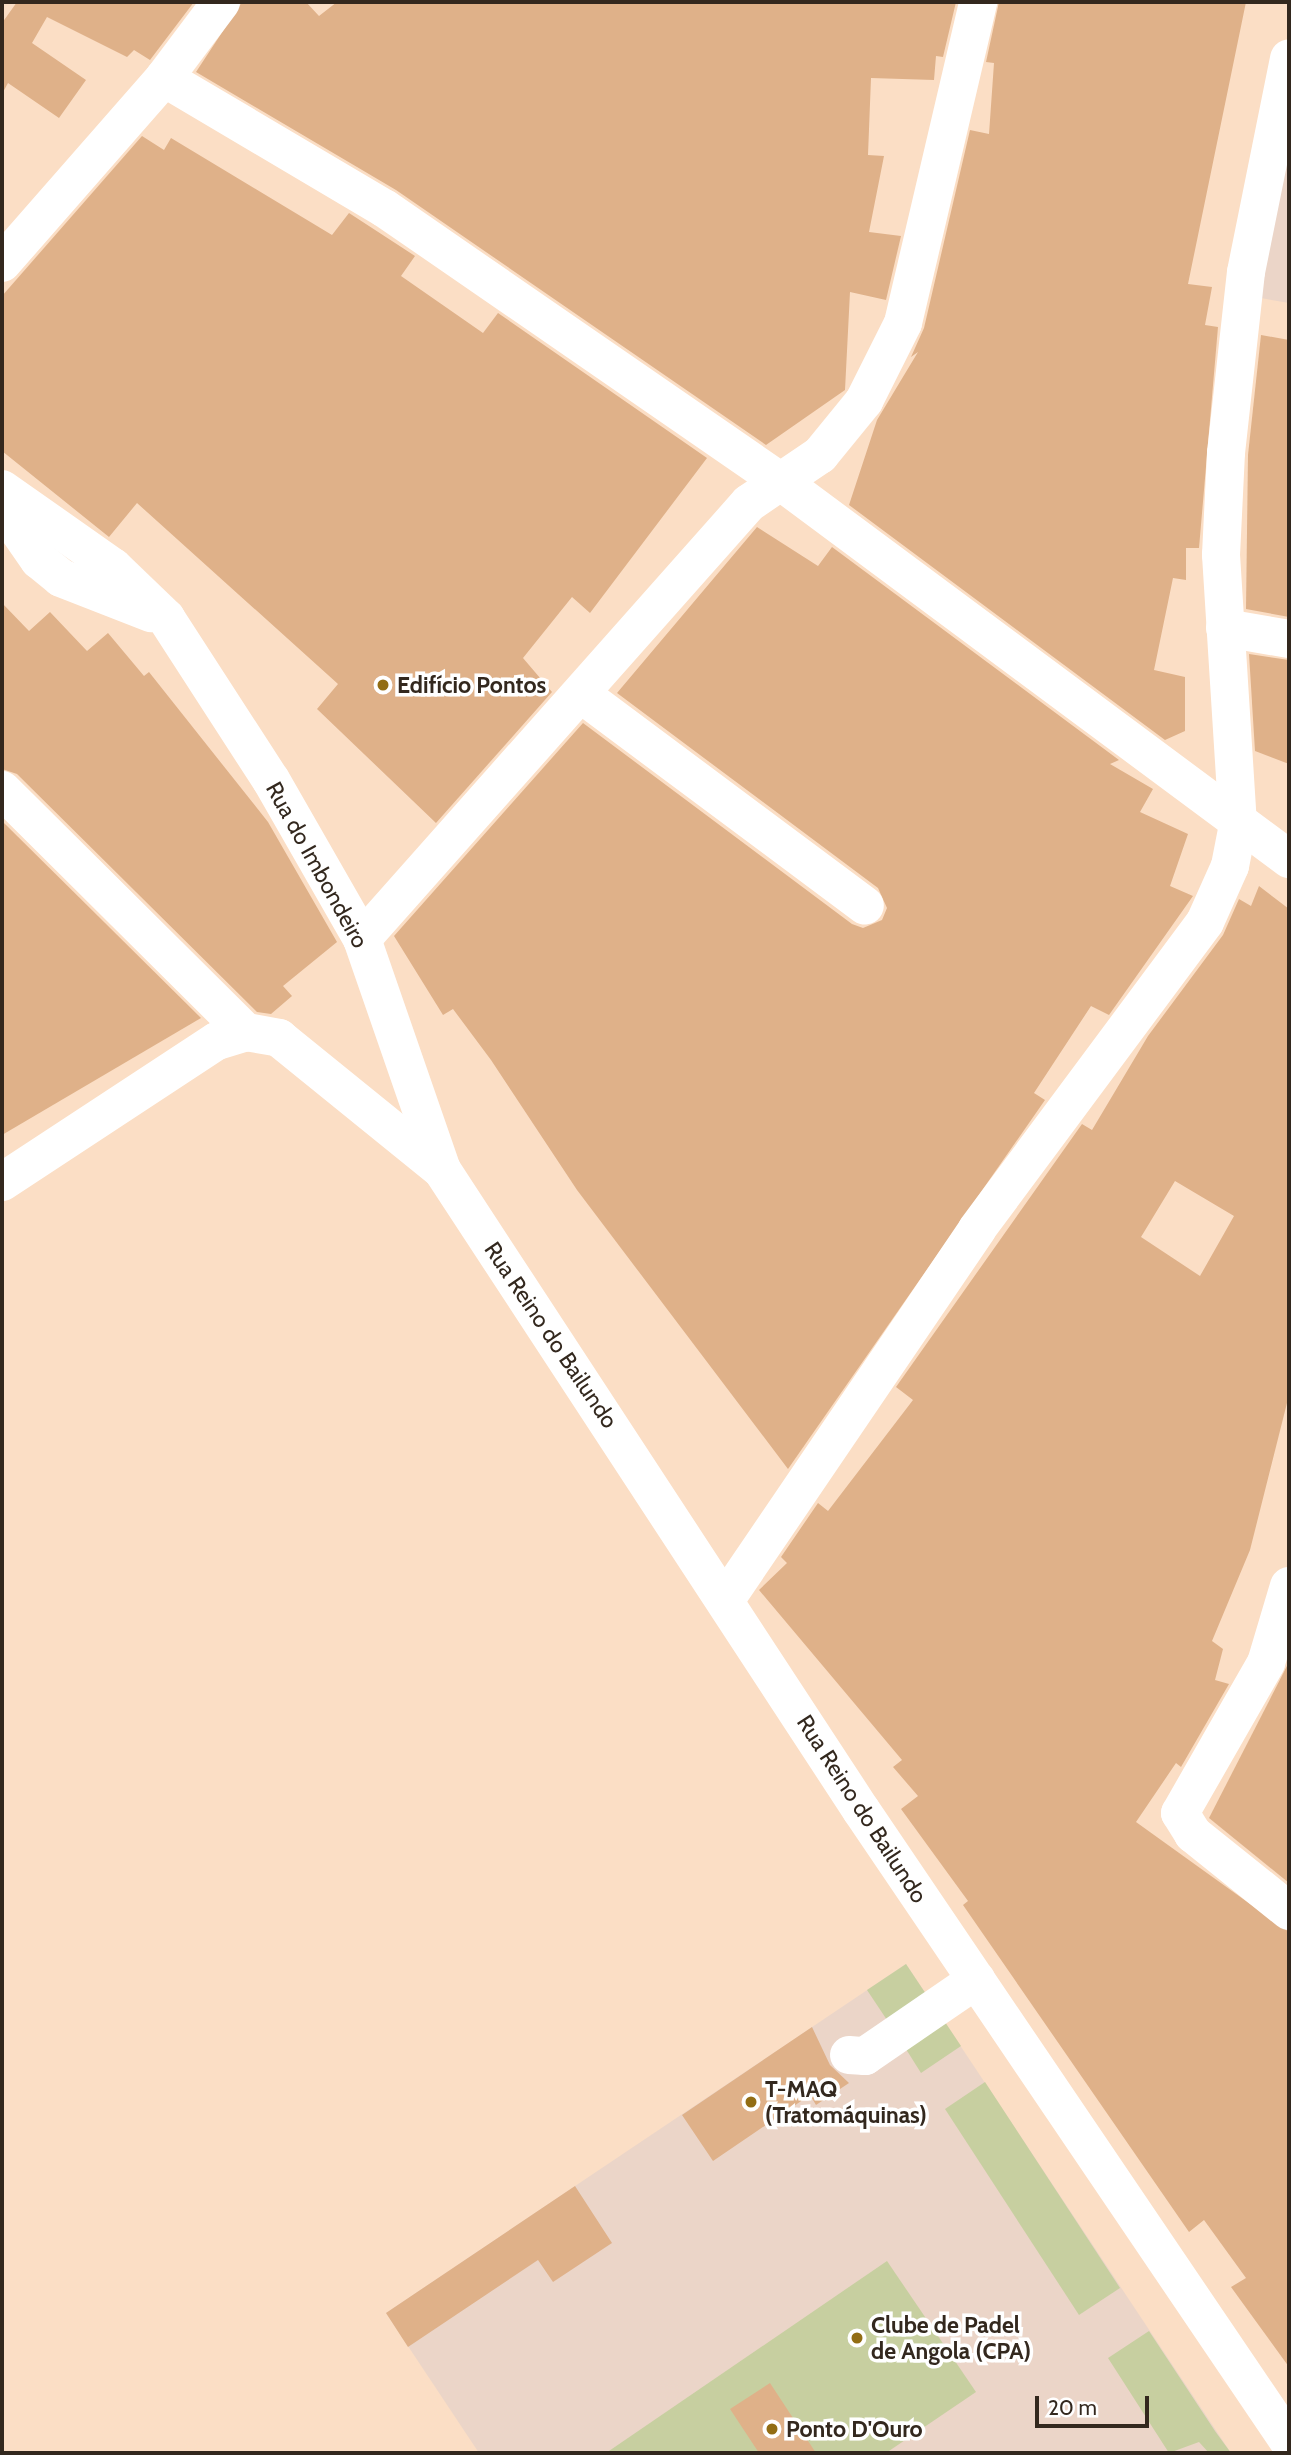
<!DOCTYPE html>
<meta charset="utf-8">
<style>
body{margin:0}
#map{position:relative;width:1291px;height:2455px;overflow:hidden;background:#fbdec5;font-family:Cabin,sans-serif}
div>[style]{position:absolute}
.commercial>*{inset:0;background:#ebd5c8}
.green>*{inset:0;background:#c7cfa0}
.building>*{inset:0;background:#dfb189}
.minor>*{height:38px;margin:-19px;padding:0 19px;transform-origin:19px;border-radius:19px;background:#fff}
.dots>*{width:19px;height:19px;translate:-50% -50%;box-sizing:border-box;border:4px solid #fff;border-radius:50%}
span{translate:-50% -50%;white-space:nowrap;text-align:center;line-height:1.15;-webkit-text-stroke:7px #fff;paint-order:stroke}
.poi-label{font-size:23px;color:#33281e;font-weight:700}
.left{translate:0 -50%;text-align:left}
.street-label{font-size:23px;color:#33281e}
.frame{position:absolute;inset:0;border:4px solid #33281e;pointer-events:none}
.scale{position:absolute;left:1035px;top:2396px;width:114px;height:32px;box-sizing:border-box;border:4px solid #33281e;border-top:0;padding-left:9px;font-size:21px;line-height:24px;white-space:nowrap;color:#33281e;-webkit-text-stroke:5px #fff;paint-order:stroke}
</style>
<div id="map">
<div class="commercial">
<i style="clip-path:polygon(1289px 144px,1289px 303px,1255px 297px)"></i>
<i style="clip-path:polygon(906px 1964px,1231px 2453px,479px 2453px,386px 2313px)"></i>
</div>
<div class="green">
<i style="clip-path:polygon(906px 1964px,928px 1997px,889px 2023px,867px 1990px)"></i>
<i style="clip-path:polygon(943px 2019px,961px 2046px,921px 2073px,904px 2046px)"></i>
<i style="clip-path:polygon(985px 2082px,1120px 2288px,1079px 2315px,945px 2109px)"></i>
<i style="clip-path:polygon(887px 2261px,976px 2392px,886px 2453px,606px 2453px)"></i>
<i style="clip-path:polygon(1149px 2331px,1215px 2431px,1231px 2453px,1209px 2453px,1199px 2442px,1169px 2453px,1108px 2358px)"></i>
</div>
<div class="building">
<i style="clip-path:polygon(17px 2px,194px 2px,150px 60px,134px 50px,127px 57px,47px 17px,32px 43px,86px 80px,59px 118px,8px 83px,2px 94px,2px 23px)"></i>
<i style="clip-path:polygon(242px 2px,306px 2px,319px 16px,337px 2px,956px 2px,943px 57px,936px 56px,934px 80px,871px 78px,868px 155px,884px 156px,869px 232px,901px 236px,886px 300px,850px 292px,845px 390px,766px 445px,396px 190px,196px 72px)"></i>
<i style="clip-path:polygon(999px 2px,1246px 2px,1188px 284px,1212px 287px,1205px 325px,1218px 327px,1199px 548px,1186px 548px,1186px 580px,1173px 578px,1154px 670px,1185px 677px,1185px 731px,1165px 740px,849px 505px,877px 420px,918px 352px,911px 357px,924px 328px,970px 130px,989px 134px,994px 63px,986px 62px)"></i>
<i style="clip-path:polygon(142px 136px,164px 150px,171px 138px,332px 235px,349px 213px,415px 256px,401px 276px,483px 333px,498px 313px,707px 458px,590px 613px,572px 597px,523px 658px,552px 692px,436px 823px,317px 709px,338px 684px,137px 503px,109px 537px,2px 451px,2px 296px)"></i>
<i style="clip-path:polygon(1261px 335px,1289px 340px,1289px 617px,1246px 609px,1248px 455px)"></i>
<i style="clip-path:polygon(757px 527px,818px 566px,832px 547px,1119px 760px,1110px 764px,1153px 789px,1140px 812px,1188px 834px,1170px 886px,1193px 896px,1109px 1015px,1091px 1006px,1034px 1093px,1045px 1100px,788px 1469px,577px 1190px,491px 1060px,453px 1009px,443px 1015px,394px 936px,583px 723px,852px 924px,863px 928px,882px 920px,887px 908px,878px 888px,617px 693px)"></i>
<i style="clip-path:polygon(2px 603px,29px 631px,50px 612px,87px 651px,108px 633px,144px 676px,149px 672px,268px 822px,337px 942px,283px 986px,292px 996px,271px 1014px,257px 1012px,17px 774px,2px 769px)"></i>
<i style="clip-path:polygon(1249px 654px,1289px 660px,1289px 764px,1255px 751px)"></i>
<i style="clip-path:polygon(2px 821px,201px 1018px,2px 1135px)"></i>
<i style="clip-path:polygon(evenodd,1259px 886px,1289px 909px,1289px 1395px,1250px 1550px,1212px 1641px,1223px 1649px,1215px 1680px,1229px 1684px,1181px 1767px,1176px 1763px,1136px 1822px,1289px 1932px,1289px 2367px,1231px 2287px,1246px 2278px,1204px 2220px,1189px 2232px,963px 1905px,968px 1901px,901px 1809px,918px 1796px,893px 1767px,902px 1760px,759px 1590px,787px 1563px,781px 1557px,818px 1503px,828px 1511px,913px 1400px,896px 1387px,1082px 1124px,1092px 1130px,1148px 1036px,1223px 935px,1239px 899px,1251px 906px,1259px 886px,1175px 1181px,1234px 1216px,1200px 1276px,1141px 1237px,1175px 1181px)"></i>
<i style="clip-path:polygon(1289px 1662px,1289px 1883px,1209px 1818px)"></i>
<i style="clip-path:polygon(812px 2027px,830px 2065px,849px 2083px,816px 2105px,810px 2095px,713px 2161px,682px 2115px)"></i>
<i style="clip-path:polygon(575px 2186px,612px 2243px,553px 2282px,538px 2260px,408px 2347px,386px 2313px)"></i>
<i style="clip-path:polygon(770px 2383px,816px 2453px,759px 2453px,730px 2409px)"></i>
</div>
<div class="minor">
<i style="left:164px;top:78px;width:256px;rotate:30.6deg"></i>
<i style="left:384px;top:208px;width:481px;rotate:34.6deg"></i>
<i style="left:780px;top:481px;width:634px;rotate:36.6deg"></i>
<i style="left:2px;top:263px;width:246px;rotate:-48.8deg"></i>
<i style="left:164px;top:78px;width:95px;rotate:-53.1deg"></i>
<i style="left:2px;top:489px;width:136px;rotate:35.1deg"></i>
<i style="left:113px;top:567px;width:74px;rotate:43.9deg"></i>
<i style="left:166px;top:618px;width:193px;rotate:57.1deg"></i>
<i style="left:271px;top:780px;width:183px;rotate:60.2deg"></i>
<i style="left:362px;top:939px;width:244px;rotate:70.9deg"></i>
<i style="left:442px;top:1170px;width:765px;rotate:56.79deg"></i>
<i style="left:861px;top:1810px;width:763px;rotate:55.89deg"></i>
<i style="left:2px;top:507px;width:65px;rotate:55.1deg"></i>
<i style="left:39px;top:560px;width:28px;rotate:39deg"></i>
<i style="left:61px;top:578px;width:97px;rotate:21.3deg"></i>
<i style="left:1225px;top:628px;width:65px;rotate:9.8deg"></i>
<i style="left:581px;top:694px;width:354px;rotate:36.7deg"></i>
<i style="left:2px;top:790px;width:344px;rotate:44.8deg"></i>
<i style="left:362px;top:939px;width:583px;rotate:-48.41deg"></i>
<i style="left:749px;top:503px;width:86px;rotate:-34.1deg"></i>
<i style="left:820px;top:455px;width:70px;rotate:-50.8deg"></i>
<i style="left:864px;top:401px;width:87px;rotate:-63.4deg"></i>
<i style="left:903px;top:323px;width:330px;rotate:-76.8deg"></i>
<i style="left:2px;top:1182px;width:257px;rotate:-33.3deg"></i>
<i style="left:217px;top:1041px;width:30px;rotate:-17deg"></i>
<i style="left:246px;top:1032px;width:34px;rotate:10deg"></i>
<i style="left:279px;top:1038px;width:210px;rotate:39deg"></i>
<i style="left:1289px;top:1586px;width:80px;rotate:106.6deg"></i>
<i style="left:1266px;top:1663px;width:173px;rotate:119.8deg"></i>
<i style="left:1180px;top:1813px;width:25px;rotate:58deg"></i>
<i style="left:1193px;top:1834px;width:123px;rotate:38.7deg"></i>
<i style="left:726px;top:1599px;width:447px;rotate:-55.8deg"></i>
<i style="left:977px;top:1229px;width:382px;rotate:-53.4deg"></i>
<i style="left:1205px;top:922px;width:61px;rotate:-65.9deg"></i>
<i style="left:1230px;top:866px;width:42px;rotate:-79deg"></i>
<i style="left:1238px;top:825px;width:271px;rotate:-93.6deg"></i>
<i style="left:1221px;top:555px;width:102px;rotate:-87.2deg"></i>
<i style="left:1226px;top:453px;width:182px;rotate:-83.7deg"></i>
<i style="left:1246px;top:272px;width:218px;rotate:-78.6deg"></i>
<i style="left:849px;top:2055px;width:16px;rotate:4deg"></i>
<i style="left:865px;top:2056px;width:135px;rotate:-34.4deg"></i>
</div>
<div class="dots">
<i style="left:383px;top:685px;background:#926d14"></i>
<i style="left:751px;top:2102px;background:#926d14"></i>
<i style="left:857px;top:2338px;background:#926d14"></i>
<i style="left:772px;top:2429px;background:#926d14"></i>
</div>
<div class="poi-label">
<span class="left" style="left:397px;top:685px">Edifício Pontos</span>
<span class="left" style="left:765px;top:2102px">T-MAQ<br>(Tratomáquinas)</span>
<span class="left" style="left:871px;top:2338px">Clube de Padel<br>de Angola (CPA)</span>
<span class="left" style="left:786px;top:2429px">Ponto D'Ouro</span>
</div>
<div class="street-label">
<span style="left:317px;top:865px;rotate:61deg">Rua do Imbondeiro</span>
<span style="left:551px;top:1335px;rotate:56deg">Rua Reino do Bailundo</span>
<span style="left:862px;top:1809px;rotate:57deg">Rua Reino do Bailundo</span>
</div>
<div class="frame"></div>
<div class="scale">20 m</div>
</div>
